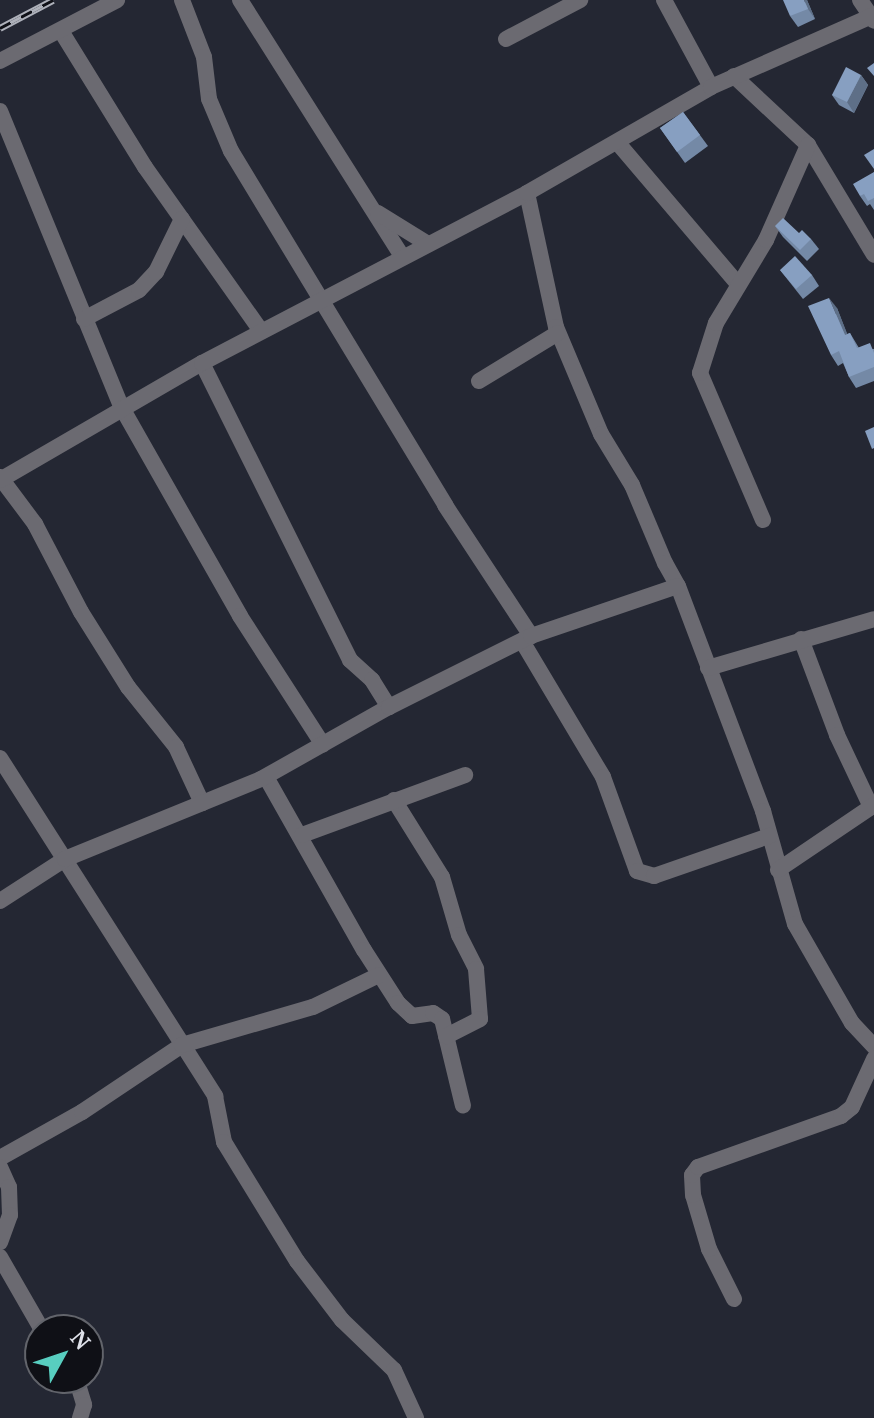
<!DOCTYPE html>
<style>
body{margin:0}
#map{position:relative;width:874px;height:1418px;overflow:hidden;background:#242733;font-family:"PT Serif",serif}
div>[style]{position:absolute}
.minor>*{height:16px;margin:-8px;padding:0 8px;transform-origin:8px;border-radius:8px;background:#6b6a71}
.rail>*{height:7px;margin-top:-3.5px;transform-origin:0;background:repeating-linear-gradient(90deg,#0f1016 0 12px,#aeb1ba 0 24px);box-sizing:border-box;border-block:2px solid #aeb1ba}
.wall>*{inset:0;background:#7489a6}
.shaded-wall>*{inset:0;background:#5e6f87}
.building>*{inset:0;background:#879fc1}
span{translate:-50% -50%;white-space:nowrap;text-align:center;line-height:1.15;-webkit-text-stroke:8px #0f1016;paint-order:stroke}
.north{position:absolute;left:24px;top:1314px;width:80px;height:80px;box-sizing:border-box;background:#0f1016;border:2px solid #62646b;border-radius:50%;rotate:50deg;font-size:22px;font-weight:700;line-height:32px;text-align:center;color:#dfe2ea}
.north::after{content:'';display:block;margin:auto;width:28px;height:36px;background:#58cec0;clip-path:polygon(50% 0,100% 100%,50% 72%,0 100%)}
</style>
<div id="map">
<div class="minor">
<i style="left:182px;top:0;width:61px;rotate:68.9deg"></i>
<i style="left:204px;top:57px;width:42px;rotate:83.2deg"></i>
<i style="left:209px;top:99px;width:56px;rotate:67.1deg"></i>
<i style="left:231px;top:151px;width:414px;rotate:58.8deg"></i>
<i style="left:445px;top:505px;width:157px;rotate:56.7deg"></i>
<i style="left:240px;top:0;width:303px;rotate:57.7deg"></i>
<i style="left:664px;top:0;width:99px;rotate:61.6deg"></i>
<i style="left:860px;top:0;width:25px;rotate:56deg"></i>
<i style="left:61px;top:31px;width:160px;rotate:58.3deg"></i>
<i style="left:145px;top:167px;width:201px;rotate:54.7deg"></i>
<i style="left:506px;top:39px;width:84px;rotate:-27.8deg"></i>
<i style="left:0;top:61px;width:132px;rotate:-27.5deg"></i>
<i style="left:734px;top:76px;width:101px;rotate:43deg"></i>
<i style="left:808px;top:145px;width:128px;rotate:59deg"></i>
<i style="left:0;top:111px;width:321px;rotate:67.7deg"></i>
<i style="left:122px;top:408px;width:239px;rotate:60.4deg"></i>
<i style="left:240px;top:616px;width:153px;rotate:57.2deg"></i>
<i style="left:617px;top:142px;width:187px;rotate:49.6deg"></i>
<i style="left:527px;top:193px;width:137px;rotate:77.8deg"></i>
<i style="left:556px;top:327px;width:116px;rotate:67.2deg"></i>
<i style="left:601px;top:434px;width:60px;rotate:58.7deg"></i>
<i style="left:632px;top:485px;width:85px;rotate:67.1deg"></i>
<i style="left:665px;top:563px;width:26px;rotate:61deg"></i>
<i style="left:678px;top:586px;width:241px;rotate:69.3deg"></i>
<i style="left:763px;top:811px;width:117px;rotate:74.2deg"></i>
<i style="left:795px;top:924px;width:114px;rotate:60.1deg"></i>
<i style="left:852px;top:1023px;width:33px;rotate:47deg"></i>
<i style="left:378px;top:213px;width:59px;rotate:31.8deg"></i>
<i style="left:84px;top:319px;width:62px;rotate:-27.8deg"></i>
<i style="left:139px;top:290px;width:25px;rotate:-47deg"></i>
<i style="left:156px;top:272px;width:59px;rotate:-63.9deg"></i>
<i style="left:202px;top:363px;width:332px;rotate:63.5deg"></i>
<i style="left:350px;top:660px;width:30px;rotate:42deg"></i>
<i style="left:372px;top:680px;width:32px;rotate:58deg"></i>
<i style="left:479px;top:381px;width:92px;rotate:-31.3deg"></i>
<i style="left:0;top:477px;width:59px;rotate:53.3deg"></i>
<i style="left:35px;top:524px;width:99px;rotate:62.4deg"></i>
<i style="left:81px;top:612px;width:89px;rotate:57.9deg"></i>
<i style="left:128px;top:687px;width:77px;rotate:51.3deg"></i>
<i style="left:176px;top:747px;width:62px;rotate:65.1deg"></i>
<i style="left:0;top:480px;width:233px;rotate:-30.1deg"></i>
<i style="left:202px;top:363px;width:367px;rotate:-27.6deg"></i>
<i style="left:527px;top:193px;width:212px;rotate:-29.9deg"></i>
<i style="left:711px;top:87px;width:178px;rotate:-23.8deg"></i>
<i style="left:763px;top:520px;width:160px;rotate:-113.2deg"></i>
<i style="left:700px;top:373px;width:52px;rotate:-72.3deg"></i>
<i style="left:716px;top:323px;width:97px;rotate:-58.9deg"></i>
<i style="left:766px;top:240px;width:104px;rotate:-66.1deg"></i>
<i style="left:801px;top:639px;width:103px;rotate:69.4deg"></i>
<i style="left:837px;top:735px;width:80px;rotate:64.7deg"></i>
<i style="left:522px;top:641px;width:158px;rotate:59.2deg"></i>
<i style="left:603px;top:777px;width:100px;rotate:70.1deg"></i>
<i style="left:637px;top:871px;width:18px;rotate:16deg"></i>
<i style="left:654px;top:876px;width:122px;rotate:-19.2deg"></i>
<i style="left:708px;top:668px;width:173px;rotate:-16.4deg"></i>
<i style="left:0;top:758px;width:401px;rotate:57.5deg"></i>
<i style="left:215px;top:1096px;width:47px;rotate:78.9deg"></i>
<i style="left:224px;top:1142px;width:140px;rotate:58.5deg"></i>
<i style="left:297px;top:1261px;width:74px;rotate:52.7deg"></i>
<i style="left:342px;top:1320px;width:72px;rotate:43.9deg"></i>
<i style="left:394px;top:1370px;width:53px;rotate:65.4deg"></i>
<i style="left:266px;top:777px;width:199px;rotate:60.5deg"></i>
<i style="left:364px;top:950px;width:63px;rotate:57.3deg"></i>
<i style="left:398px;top:1003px;width:19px;rotate:43deg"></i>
<i style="left:412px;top:1016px;width:21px;rotate:-8deg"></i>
<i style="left:433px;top:1013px;width:11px;rotate:34deg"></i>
<i style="left:442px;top:1019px;width:89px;rotate:76.4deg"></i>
<i style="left:394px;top:800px;width:91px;rotate:58.1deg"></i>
<i style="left:442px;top:877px;width:60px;rotate:73.7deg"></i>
<i style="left:459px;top:935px;width:38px;rotate:63deg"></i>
<i style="left:476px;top:969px;width:50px;rotate:85.4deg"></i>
<i style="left:480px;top:1019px;width:38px;rotate:153deg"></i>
<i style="left:302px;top:835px;width:174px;rotate:-20.2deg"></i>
<i style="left:778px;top:870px;width:116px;rotate:-34.1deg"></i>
<i style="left:0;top:901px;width:77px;rotate:-32.9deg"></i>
<i style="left:65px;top:859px;width:212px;rotate:-22.2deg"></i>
<i style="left:261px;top:779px;width:147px;rotate:-29.4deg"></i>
<i style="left:389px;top:707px;width:159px;rotate:-26.6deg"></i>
<i style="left:531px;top:636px;width:155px;rotate:-18.8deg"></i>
<i style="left:0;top:1158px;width:94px;rotate:-29.3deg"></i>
<i style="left:82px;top:1112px;width:120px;rotate:-33.8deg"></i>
<i style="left:182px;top:1045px;width:136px;rotate:-16.2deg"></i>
<i style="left:313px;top:1007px;width:73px;rotate:-25.9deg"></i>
<i style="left:0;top:1167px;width:22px;rotate:66deg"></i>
<i style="left:9px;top:1187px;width:28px;rotate:88deg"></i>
<i style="left:10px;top:1215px;width:29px;rotate:110deg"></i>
<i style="left:0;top:1257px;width:84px;rotate:60.1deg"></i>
<i style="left:734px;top:1299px;width:56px;rotate:-116.6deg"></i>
<i style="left:709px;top:1249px;width:56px;rotate:-106.5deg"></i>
<i style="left:693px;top:1195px;width:20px;rotate:-93deg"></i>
<i style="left:692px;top:1175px;width:10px;rotate:-53deg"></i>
<i style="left:698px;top:1167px;width:152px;rotate:-19.6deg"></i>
<i style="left:841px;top:1116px;width:14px;rotate:-39deg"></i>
<i style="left:852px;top:1107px;width:53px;rotate:-65.4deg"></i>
<i style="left:76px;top:1378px;width:28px;rotate:73deg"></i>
<i style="left:84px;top:1405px;width:14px;rotate:107deg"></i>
</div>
<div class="rail">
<i style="left:0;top:28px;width:60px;rotate:-27.8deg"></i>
</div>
<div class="wall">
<i style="clip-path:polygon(807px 0,815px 19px,798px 27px,790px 16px)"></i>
<i style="clip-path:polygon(861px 75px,868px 85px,854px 113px,839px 105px,832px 95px)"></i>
<i style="clip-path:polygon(683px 112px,708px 146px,685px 163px,660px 128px)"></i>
<i style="clip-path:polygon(874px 172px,874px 210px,870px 204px,867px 206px,860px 196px)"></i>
<i style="clip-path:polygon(775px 226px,811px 239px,819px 249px,807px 261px,783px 237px)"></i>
<i style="clip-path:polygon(780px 270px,812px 275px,819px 286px,803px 299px)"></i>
<i style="clip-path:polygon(837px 308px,847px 334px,850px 333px,859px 348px,874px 349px,874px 381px,856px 388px,849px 377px,843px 363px,838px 366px,831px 355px)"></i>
</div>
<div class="shaded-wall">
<i style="clip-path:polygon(804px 0,807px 0,815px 19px,808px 9px)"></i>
<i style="clip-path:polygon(861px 75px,868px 85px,854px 113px,847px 102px)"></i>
<i style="clip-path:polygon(829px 298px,837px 308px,852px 346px,845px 335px)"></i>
</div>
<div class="building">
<i style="clip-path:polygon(783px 0,804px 0,808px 9px,790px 16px)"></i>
<i style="clip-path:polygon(874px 63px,874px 76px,867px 68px)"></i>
<i style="clip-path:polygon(846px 67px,861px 75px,847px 102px,832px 95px)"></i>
<i style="clip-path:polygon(683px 112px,700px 135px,677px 152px,660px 128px)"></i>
<i style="clip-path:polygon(874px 149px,874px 169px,864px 155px)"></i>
<i style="clip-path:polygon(874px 172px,874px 198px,868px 201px,864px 194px,860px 196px,853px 184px)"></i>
<i style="clip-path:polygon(783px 218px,799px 233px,802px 230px,811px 239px,800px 250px,775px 226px)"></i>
<i style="clip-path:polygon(795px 256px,812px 275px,796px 289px,780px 270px)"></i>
<i style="clip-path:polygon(829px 298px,845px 335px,850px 333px,857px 348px,870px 343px,874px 353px,874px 367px,849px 377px,839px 351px,831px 355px,808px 306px)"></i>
<i style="clip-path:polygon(874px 427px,874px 448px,872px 449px,865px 431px)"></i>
</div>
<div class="north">N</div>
</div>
